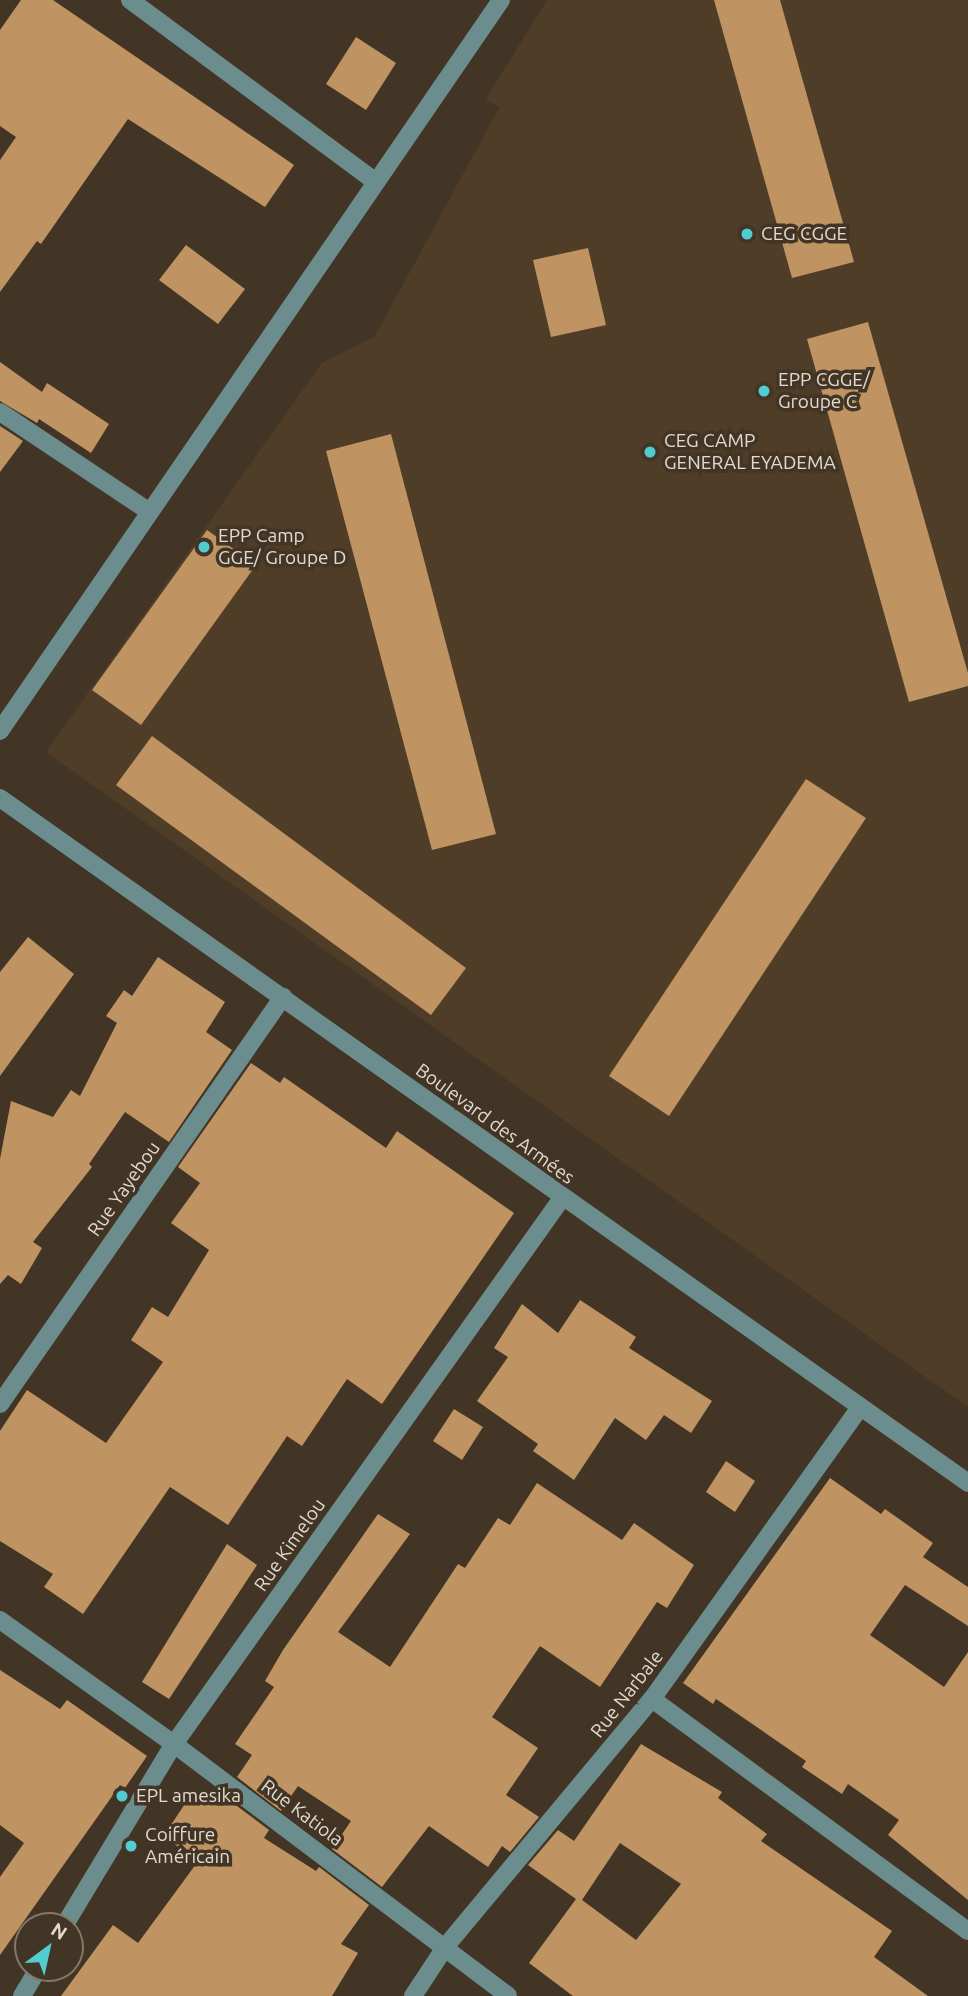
<!DOCTYPE html>
<meta charset="utf-8">
<style>
body{margin:0}
#map{position:relative;width:968px;height:1996px;overflow:hidden;background:#433525;font-family:Ubuntu,sans-serif}
div>[style]{position:absolute}
.built>*{inset:0;background:#503d28}
.building>*{inset:0;background:#bf9462}
.minor>*{height:18px;margin:-9px;padding:0 9px;transform-origin:9px;border-radius:9px;background:#6b8d8e}
.dots>*{width:19px;height:19px;translate:-50% -50%;box-sizing:border-box;border:4px solid #433525;border-radius:50%}
span{translate:-50% -50%;white-space:nowrap;text-align:center;line-height:1.15;-webkit-text-stroke:7px #433525;paint-order:stroke}
.poi-label{font-size:19px;color:#e2dad0}
.left{translate:0 -50%;text-align:left}
.street-label{font-size:19px;color:#e2dad0}
.north{position:absolute;left:14px;top:1912px;width:70px;height:70px;box-sizing:border-box;background:#433525;border:2px solid #837769;border-radius:50%;rotate:33deg;font-size:19px;font-weight:700;line-height:28px;text-align:center;color:#e2dad0}
.north::after{content:'';display:block;margin:auto;width:24px;height:32px;background:#51ccd1;clip-path:polygon(50% 0,100% 100%,50% 72%,0 100%)}
</style>
<div id="map">
<div class="built">
<i style="clip-path:polygon(547px 0,968px 0,968px 1407px,46px 752px,322px 363px,375px 336px,499px 108px,486px 99px)"></i>
</div>
<div class="building">
<i style="clip-path:polygon(21px 0,53px 0,294px 165px,265px 207px,128px 119px,41px 244px,37px 241px,0 292px,0 160px,16px 137px,0 126px,0 30px)"></i>
<i style="clip-path:polygon(714px 0,780px 0,854px 262px,792px 278px)"></i>
<i style="clip-path:polygon(356px 37px,396px 63px,366px 110px,326px 84px)"></i>
<i style="clip-path:polygon(186px 245px,245px 289px,218px 324px,159px 280px)"></i>
<i style="clip-path:polygon(588px 248px,606px 325px,551px 337px,533px 260px)"></i>
<i style="clip-path:polygon(868px 322px,968px 673px,968px 686px,909px 702px,807px 339px)"></i>
<i style="clip-path:polygon(0 362px,42px 392px,47px 383px,109px 424px,91px 453px,39px 419px,37px 423px,0 401px)"></i>
<i style="clip-path:polygon(0 426px,23px 441px,0 472px)"></i>
<i style="clip-path:polygon(391px 434px,496px 834px,432px 850px,326px 451px)"></i>
<i style="clip-path:polygon(207px 530px,256px 565px,141px 725px,92px 690px)"></i>
<i style="clip-path:polygon(152px 736px,466px 968px,431px 1015px,116px 785px)"></i>
<i style="clip-path:polygon(806px 779px,866px 818px,669px 1116px,609px 1076px)"></i>
<i style="clip-path:polygon(28px 937px,74px 974px,0 1076px,0 972px)"></i>
<i style="clip-path:polygon(158px 957px,225px 1002px,206px 1032px,232px 1050px,169px 1142px,125px 1112px,89px 1164px,92px 1167px,33px 1242px,42px 1248px,21px 1284px,8px 1275px,0 1284px,0 1159px,11px 1101px,53px 1117px,71px 1090px,80px 1096px,117px 1023px,106px 1016px,124px 990px,132px 996px)"></i>
<i style="clip-path:polygon(251px 1063px,280px 1083px,284px 1077px,386px 1148px,397px 1131px,514px 1213px,382px 1404px,347px 1379px,302px 1446px,287px 1436px,228px 1525px,170px 1487px,83px 1614px,44px 1587px,53px 1574px,0 1541px,0 1431px,27px 1390px,106px 1443px,163px 1362px,131px 1340px,152px 1307px,168px 1317px,209px 1250px,171px 1223px,200px 1183px,178px 1167px)"></i>
<i style="clip-path:polygon(580px 1300px,636px 1337px,629px 1348px,712px 1401px,691px 1433px,664px 1415px,646px 1440px,615px 1418px,574px 1480px,533px 1451px,538px 1444px,477px 1401px,508px 1357px,494px 1348px,522px 1304px,558px 1333px)"></i>
<i style="clip-path:polygon(454px 1409px,483px 1427px,462px 1460px,433px 1441px)"></i>
<i style="clip-path:polygon(726px 1461px,755px 1481px,735px 1512px,706px 1492px)"></i>
<i style="clip-path:polygon(830px 1478px,881px 1514px,885px 1509px,933px 1543px,923px 1557px,968px 1587px,968px 1626px,905px 1585px,870px 1635px,944px 1687px,968px 1652px,968px 1900px,888px 1835px,899px 1820px,848px 1784px,842px 1794px,802px 1767px,806px 1761px,716px 1699px,713px 1704px,683px 1683px)"></i>
<i style="clip-path:polygon(537px 1483px,622px 1540px,634px 1523px,694px 1565px,667px 1608px,657px 1602px,600px 1687px,540px 1646px,492px 1717px,538px 1748px,506px 1795px,539px 1817px,510px 1852px,502px 1846px,488px 1867px,429px 1826px,382px 1887px,332px 1849px,351px 1821px,298px 1786px,281px 1811px,237px 1777px,252px 1755px,235px 1744px,274px 1687px,265px 1681px,283px 1650px,378px 1514px,410px 1534px,338px 1632px,390px 1667px,458px 1564px,465px 1568px,498px 1518px,510px 1525px)"></i>
<i style="clip-path:polygon(227px 1544px,257px 1565px,169px 1699px,142px 1682px)"></i>
<i style="clip-path:polygon(0 1670px,60px 1709px,67px 1700px,147px 1756px,125px 1788px,120px 1785px,0 1955px,0 1877px,24px 1843px,0 1825px)"></i>
<i style="clip-path:polygon(evenodd,641px 1744px,722px 1792px,718px 1798px,767px 1834px,761px 1841px,892px 1931px,874px 1957px,928px 1996px,573px 1996px,529px 1963px,576px 1899px,528px 1865px,558px 1830px,574px 1841px,641px 1744px,620px 1843px,681px 1884px,636px 1940px,582px 1900px,620px 1843px)"></i>
<i style="clip-path:polygon(194px 1790px,219px 1806px,225px 1797px,269px 1830px,264px 1838px,316px 1871px,319px 1867px,369px 1905px,341px 1944px,358px 1953px,332px 1996px,61px 1996px,113px 1925px,138px 1943px,199px 1860px,163px 1837px)"></i>
</div>
<div class="minor">
<i style="left:130px;top:0;width:306px;rotate:36.5deg"></i>
<i style="left:0;top:412px;width:180px;rotate:33.7deg"></i>
<i style="left:0;top:731px;width:886px;rotate:-55.57deg"></i>
<i style="left:0;top:798px;width:1186px;rotate:35.28deg"></i>
<i style="left:0;top:1404px;width:496px;rotate:-55.2deg"></i>
<i style="left:0;top:1620px;width:214px;rotate:35.5deg"></i>
<i style="left:174px;top:1744px;width:418px;rotate:37deg"></i>
<i style="left:652px;top:1699px;width:392px;rotate:36.3deg"></i>
<i style="left:64px;top:1926px;width:213px;rotate:-58.9deg"></i>
<i style="left:174px;top:1744px;width:670px;rotate:-54.6deg"></i>
<i style="left:22px;top:1996px;width:33px;rotate:-59deg"></i>
<i style="left:413px;top:1996px;width:60px;rotate:-56.6deg"></i>
<i style="left:446px;top:1946px;width:322px;rotate:-50.2deg"></i>
<i style="left:652px;top:1699px;width:359px;rotate:-54.5deg"></i>
</div>
<div class="dots">
<i style="left:747px;top:234px;background:#51ccd1"></i>
<i style="left:764px;top:391px;background:#51ccd1"></i>
<i style="left:650px;top:452px;background:#51ccd1"></i>
<i style="left:204px;top:547px;background:#51ccd1"></i>
<i style="left:122px;top:1796px;background:#51ccd1"></i>
<i style="left:131px;top:1846px;background:#51ccd1"></i>
</div>
<div class="poi-label">
<span class="left" style="left:761px;top:234px">CEG CGGE</span>
<span class="left" style="left:778px;top:391px">EPP CGGE/<br>Groupe C</span>
<span class="left" style="left:664px;top:452px">CEG CAMP<br>GENERAL EYADEMA</span>
<span class="left" style="left:218px;top:547px">EPP Camp<br>GGE/ Groupe D</span>
<span class="left" style="left:136px;top:1796px">EPL amesika</span>
<span class="left" style="left:145px;top:1846px">Coiffure<br>Américain</span>
</div>
<div class="street-label">
<span style="left:495px;top:1124px;rotate:36deg">Boulevard des Armées</span>
<span style="left:124px;top:1189px;rotate:-55deg">Rue Yayebou</span>
<span style="left:290px;top:1545px;rotate:-55deg">Rue Kimelou</span>
<span style="left:627px;top:1694px;rotate:-52deg">Rue Narbale</span>
<span style="left:302px;top:1813px;rotate:37deg">Rue Katiola</span>
</div>
<div class="north">N</div>
</div>
